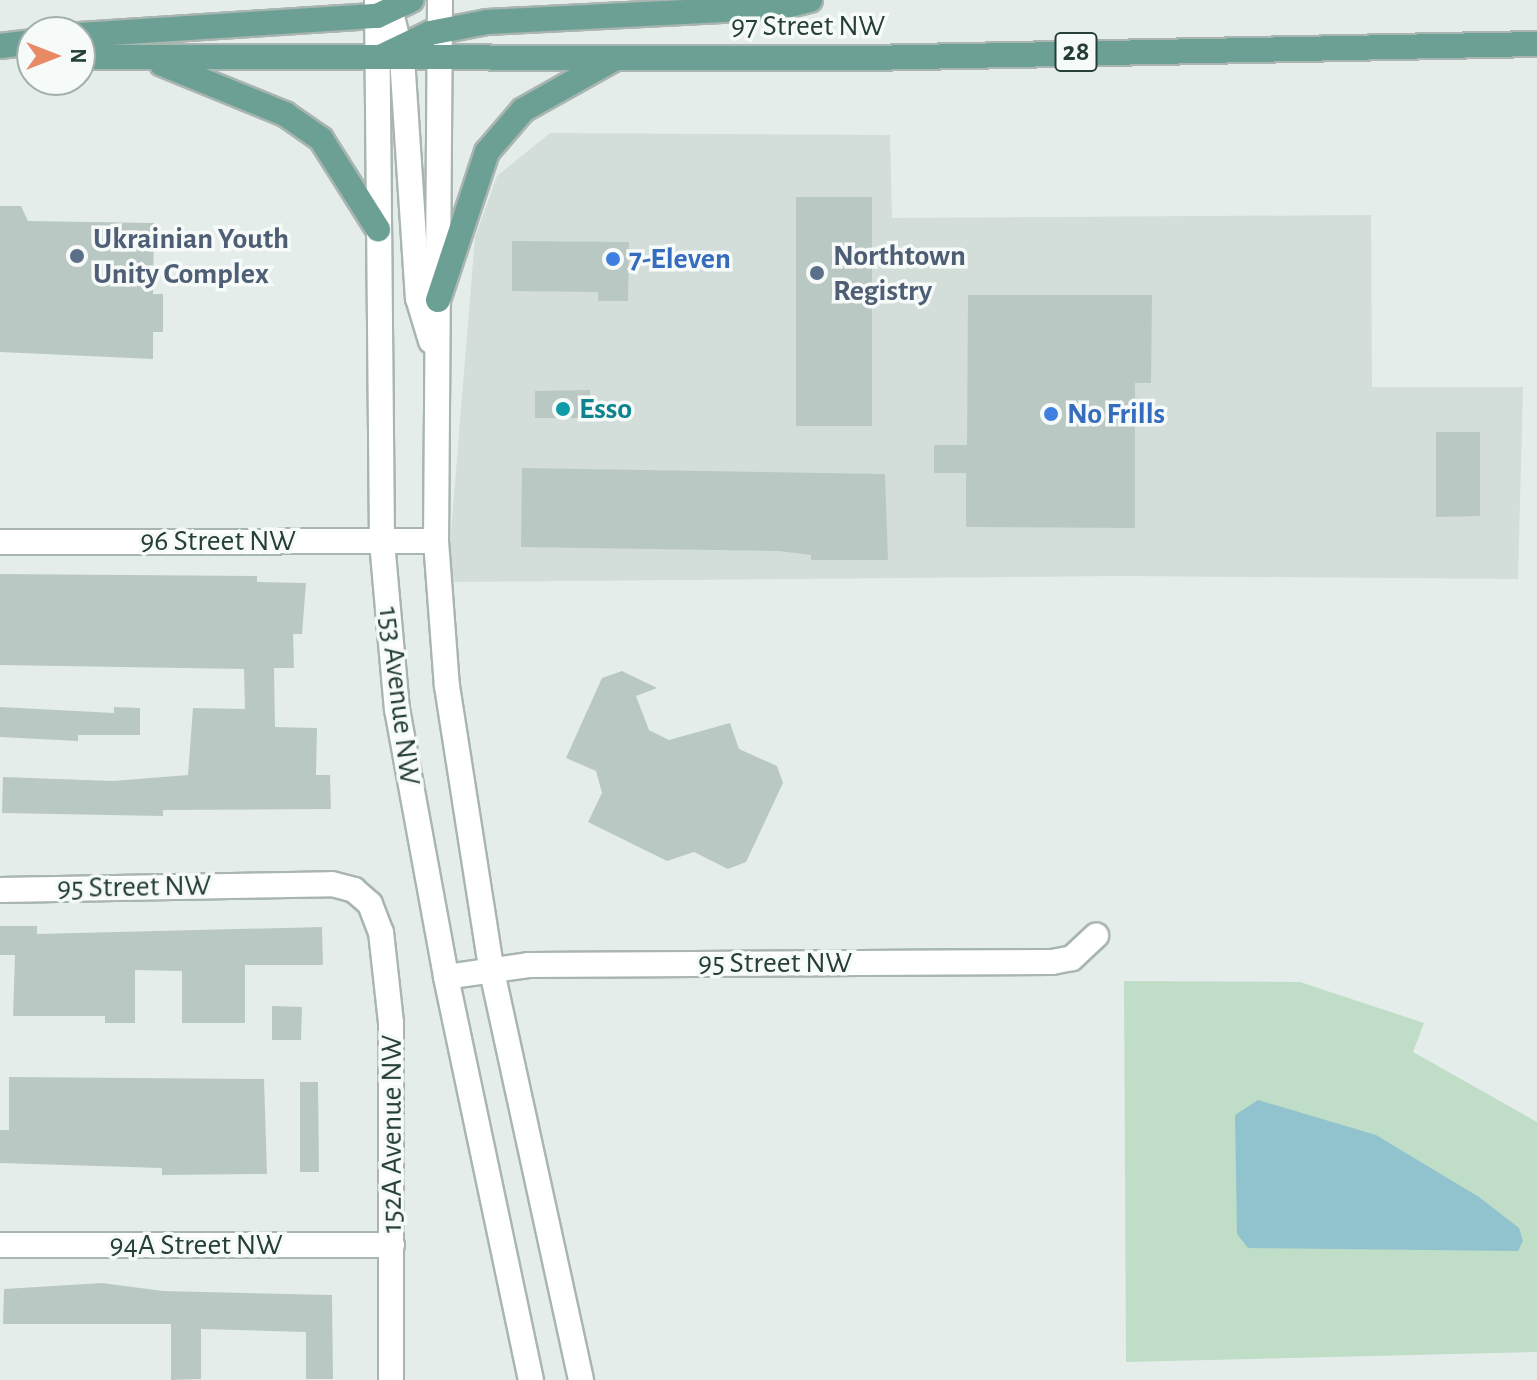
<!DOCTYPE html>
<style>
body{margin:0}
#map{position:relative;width:1537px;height:1380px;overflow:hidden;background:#e5edea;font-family:"Alegreya Sans",sans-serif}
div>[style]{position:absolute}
.built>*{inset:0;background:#d3ddd9}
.green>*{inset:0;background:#c0ddc8}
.water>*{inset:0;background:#91c3ce}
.building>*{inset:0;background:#bac8c3}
.roads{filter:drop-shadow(2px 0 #a8b5b1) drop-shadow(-2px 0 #a8b5b1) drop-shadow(0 2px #a8b5b1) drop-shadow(0 -2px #a8b5b1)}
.street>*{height:24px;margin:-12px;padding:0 12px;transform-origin:12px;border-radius:12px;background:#fff}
.secondary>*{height:24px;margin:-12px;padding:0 12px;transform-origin:12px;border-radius:12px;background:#fff}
.primary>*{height:24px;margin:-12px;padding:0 12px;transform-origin:12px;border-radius:12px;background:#6da094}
.dots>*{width:22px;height:22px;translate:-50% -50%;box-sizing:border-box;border:4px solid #f6faf8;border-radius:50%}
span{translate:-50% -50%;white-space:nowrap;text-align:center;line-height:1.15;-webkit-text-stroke:7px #f6faf8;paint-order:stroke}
.shield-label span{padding:2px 6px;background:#f6faf8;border:2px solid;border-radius:6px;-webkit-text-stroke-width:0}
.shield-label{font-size:28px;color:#253e38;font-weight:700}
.street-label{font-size:30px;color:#253e38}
.service-label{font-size:30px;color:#4e5e75;font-weight:700}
.left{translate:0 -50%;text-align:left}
.shop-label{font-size:30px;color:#366cbe;font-weight:700}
.culture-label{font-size:30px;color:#0d838f;font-weight:700}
.north{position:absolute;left:16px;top:16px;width:80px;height:80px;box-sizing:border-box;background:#f6faf8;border:2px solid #a2afab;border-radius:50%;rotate:90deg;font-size:22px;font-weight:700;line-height:32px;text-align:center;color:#253e38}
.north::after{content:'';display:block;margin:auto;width:28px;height:36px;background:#e98a67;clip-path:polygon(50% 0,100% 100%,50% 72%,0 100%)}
</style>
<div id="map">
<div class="built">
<i style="clip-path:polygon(550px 133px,890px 135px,892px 218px,1371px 215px,1372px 387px,1523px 387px,1518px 579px,1122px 576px,447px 582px,475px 237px,497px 176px)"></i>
</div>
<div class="green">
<i style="clip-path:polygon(1124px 981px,1300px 982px,1424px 1023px,1413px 1052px,1537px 1122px,1537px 1352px,1126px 1362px)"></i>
</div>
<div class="water">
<i style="clip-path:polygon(1258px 1100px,1376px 1135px,1479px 1197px,1519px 1228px,1523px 1241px,1518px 1251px,1248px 1248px,1237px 1234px,1235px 1115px)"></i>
</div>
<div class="building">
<i style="clip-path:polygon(796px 197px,872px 197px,872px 426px,796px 426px)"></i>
<i style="clip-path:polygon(0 206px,21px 206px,28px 221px,154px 223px,153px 294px,163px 294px,163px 332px,153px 332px,153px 359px,0 352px)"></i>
<i style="clip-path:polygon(512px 241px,629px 242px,628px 301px,598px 301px,598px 292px,512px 291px)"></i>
<i style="clip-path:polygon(968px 295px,1152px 295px,1151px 383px,1135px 383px,1135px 528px,966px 527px,966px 473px,934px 473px,934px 445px,967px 445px)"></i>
<i style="clip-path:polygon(590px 390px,590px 418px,535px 418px,535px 391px)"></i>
<i style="clip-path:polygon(1436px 432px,1480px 432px,1480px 516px,1436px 517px)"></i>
<i style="clip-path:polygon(522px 468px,885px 474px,888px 560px,811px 560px,811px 555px,779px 551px,521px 547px)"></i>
<i style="clip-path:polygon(0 574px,257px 576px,257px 582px,306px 583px,302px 634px,293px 634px,294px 668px,274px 668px,275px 727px,317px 728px,316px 775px,330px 775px,331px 809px,163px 810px,163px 816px,2px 813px,3px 777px,113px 781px,188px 775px,193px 708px,245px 709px,244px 669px,0 665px)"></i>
<i style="clip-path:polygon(622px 671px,657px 688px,636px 696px,649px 730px,669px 740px,730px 723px,739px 749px,777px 766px,783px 783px,746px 862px,728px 869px,694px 852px,667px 861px,588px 822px,602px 793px,596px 771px,566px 758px,602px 678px)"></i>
<i style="clip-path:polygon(0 707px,114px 713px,114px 707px,140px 708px,140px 735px,78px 735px,78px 741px,0 737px)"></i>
<i style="clip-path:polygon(0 926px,37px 926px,37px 934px,322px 927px,323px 965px,245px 965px,245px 1023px,182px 1023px,182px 971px,135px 970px,135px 1023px,105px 1023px,105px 1016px,13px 1016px,15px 955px,0 955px)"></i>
<i style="clip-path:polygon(272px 1006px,302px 1007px,301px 1040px,272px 1040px)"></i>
<i style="clip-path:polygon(9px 1077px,264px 1079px,267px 1174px,162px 1175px,162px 1168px,0 1163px,0 1130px,9px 1130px)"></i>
<i style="clip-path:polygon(300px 1082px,318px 1082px,319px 1172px,300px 1172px)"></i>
<i style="clip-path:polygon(102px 1283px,163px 1291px,332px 1295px,333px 1379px,306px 1379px,306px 1332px,201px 1329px,201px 1379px,171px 1380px,171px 1324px,3px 1324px,4px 1289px)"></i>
</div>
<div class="roads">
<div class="street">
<i style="left:0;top:542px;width:436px;rotate:-0.1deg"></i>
<i style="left:0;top:890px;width:332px;rotate:-1deg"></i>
<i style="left:332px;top:884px;width:23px;rotate:15deg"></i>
<i style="left:354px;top:890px;width:21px;rotate:41deg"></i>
<i style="left:370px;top:904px;width:30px;rotate:69deg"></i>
<i style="left:381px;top:932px;width:92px;rotate:83.7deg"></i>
<i style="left:391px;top:1023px;width:357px;rotate:90deg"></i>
<i style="left:446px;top:977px;width:83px;rotate:-8.3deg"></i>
<i style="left:528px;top:965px;width:524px;rotate:-0.33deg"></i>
<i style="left:1052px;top:962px;width:20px;rotate:-11deg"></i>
<i style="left:1072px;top:958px;width:33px;rotate:-43deg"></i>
<i style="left:0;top:1245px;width:392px"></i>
</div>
<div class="secondary">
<i style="left:377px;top:0;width:542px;rotate:89.47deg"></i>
<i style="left:382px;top:542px;width:168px;rotate:84.9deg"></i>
<i style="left:397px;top:709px;width:272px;rotate:79.6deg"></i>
<i style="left:446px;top:977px;width:412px;rotate:78.1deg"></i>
<i style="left:388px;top:0;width:60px;rotate:76.4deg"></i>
<i style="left:402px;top:58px;width:241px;rotate:86.2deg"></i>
<i style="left:418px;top:298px;width:45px;rotate:73.2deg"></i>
<i style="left:440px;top:0;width:541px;rotate:90.42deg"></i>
<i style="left:436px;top:541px;width:145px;rotate:85.7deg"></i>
<i style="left:447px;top:686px;width:284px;rotate:81.1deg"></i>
<i style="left:491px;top:967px;width:423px;rotate:77.7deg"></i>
</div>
<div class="primary">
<i style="left:80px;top:35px;width:298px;rotate:-3.7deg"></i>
<i style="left:377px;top:16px;width:38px;rotate:-25deg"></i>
<i style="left:0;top:46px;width:32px;rotate:-7deg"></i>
<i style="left:80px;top:57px;width:788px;rotate:0.07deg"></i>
<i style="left:868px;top:58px;width:669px;rotate:-1.2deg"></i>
<i style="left:380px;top:57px;width:55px;rotate:-25.6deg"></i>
<i style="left:430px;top:33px;width:58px;rotate:-10.9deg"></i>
<i style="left:487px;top:22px;width:294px;rotate:-2.9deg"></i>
<i style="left:781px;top:7px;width:30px;rotate:-14deg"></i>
<i style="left:162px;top:64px;width:133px;rotate:22.1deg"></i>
<i style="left:285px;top:114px;width:44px;rotate:34.8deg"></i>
<i style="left:321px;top:139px;width:107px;rotate:57.7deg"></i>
<i style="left:438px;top:300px;width:156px;rotate:-71.7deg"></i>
<i style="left:487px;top:152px;width:55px;rotate:-49.4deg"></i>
<i style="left:523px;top:110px;width:102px;rotate:-29.3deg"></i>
</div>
</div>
<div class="dots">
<i style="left:77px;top:256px;background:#5c6f8a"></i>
<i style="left:613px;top:259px;background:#3f7fe0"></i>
<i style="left:817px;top:273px;background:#5c6f8a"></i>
<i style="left:563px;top:409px;background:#0f9aa8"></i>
<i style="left:1051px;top:414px;background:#3f7fe0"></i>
</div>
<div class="shield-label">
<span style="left:1076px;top:52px">28</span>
</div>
<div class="street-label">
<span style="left:808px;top:26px">97 Street NW</span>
<span style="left:218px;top:541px">96 Street NW</span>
<span style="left:399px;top:696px;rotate:83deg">153 Avenue NW</span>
<span style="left:134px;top:887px;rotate:-1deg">95 Street NW</span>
<span style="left:775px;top:963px">95 Street NW</span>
<span style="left:392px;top:1134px;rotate:-90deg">152A Avenue NW</span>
<span style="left:196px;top:1245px">94A Street NW</span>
</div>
<div class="service-label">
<span class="left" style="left:93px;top:256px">Ukrainian Youth<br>Unity Complex</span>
<span class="left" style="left:833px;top:273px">Northtown<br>Registry</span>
</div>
<div class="shop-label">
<span class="left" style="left:629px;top:259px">7-Eleven</span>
<span class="left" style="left:1067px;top:414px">No Frills</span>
</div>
<div class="culture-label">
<span class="left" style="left:579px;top:409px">Esso</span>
</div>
<div class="north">N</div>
</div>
